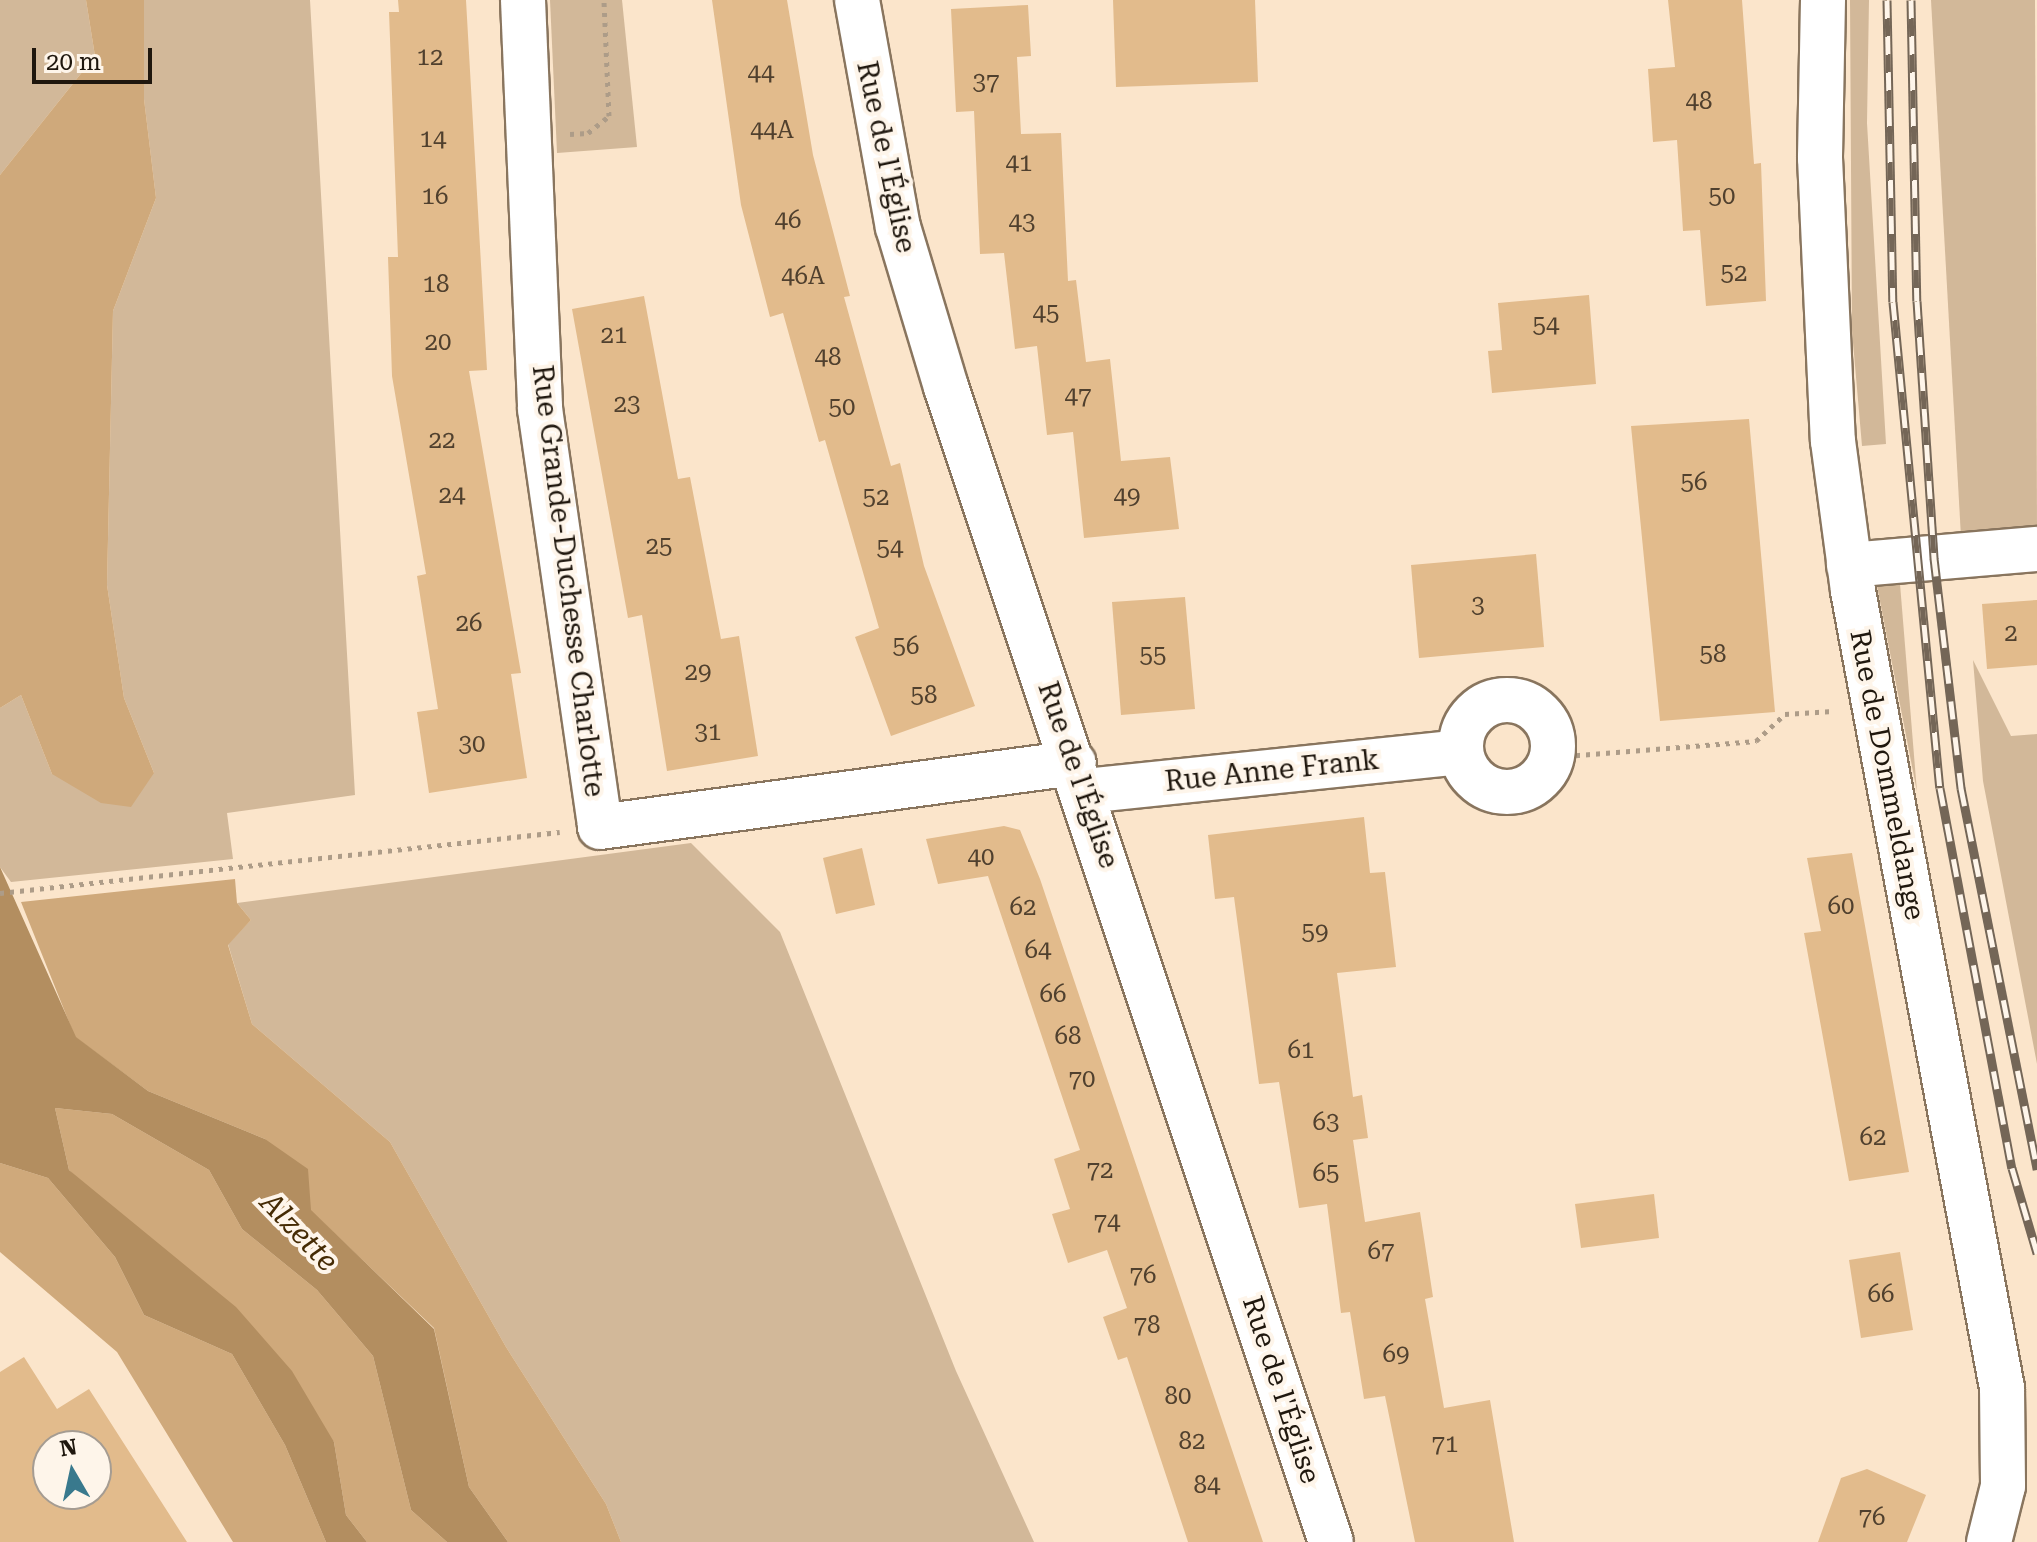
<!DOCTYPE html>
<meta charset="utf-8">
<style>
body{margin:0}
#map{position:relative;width:2037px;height:1542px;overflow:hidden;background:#fbe5cb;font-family:"Roboto Serif",serif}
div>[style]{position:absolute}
.green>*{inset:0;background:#d2b899}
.forest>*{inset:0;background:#cfa97b}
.water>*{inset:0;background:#b38e60}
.building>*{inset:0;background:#e2bb8c}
.path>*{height:5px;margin-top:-2.5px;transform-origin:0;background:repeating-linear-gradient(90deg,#ad9c88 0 4px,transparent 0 10px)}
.roads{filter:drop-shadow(2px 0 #89755e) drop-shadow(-2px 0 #89755e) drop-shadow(0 2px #89755e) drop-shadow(0 -2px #89755e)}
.minor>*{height:44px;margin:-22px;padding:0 22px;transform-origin:22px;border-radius:22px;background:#fff}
.minor>.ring{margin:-22px;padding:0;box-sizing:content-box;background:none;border:44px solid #fff;border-radius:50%}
.secondary>*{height:44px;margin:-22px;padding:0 22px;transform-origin:22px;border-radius:22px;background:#fff}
.rail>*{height:9px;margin-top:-4.5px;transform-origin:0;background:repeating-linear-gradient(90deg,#fef5ea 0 18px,#746657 0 36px);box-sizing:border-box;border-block:2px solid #746657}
span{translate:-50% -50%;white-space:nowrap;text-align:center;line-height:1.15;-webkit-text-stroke:8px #fef5ea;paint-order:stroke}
.number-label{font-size:24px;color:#50402e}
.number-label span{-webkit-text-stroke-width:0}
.street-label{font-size:28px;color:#1f170e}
.water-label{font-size:30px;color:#452b04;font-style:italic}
.north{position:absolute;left:32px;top:1430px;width:80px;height:80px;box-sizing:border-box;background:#fef5ea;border:2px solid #a59c92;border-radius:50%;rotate:351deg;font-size:22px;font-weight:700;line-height:32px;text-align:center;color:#1f170e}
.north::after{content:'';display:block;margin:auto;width:28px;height:36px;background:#39798d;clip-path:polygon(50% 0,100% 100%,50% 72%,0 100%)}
.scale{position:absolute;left:32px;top:48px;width:120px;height:36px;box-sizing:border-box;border:4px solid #1f170e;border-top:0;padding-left:10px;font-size:24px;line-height:28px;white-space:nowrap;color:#1f170e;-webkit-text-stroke:6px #fef5ea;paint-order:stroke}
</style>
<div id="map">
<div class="green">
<i style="clip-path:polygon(0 0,86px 0,95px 56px,0 175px)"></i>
<i style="clip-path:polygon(144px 0,310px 0,355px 795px,227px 813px,233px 859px,11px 882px,0 867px,0 708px,21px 695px,52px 774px,154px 773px,124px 698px,107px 585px,113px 311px,156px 198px,144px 99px)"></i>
<i style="clip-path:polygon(550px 0,622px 0,637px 147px,557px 153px)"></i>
<i style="clip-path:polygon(1850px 0,1869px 0,1867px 123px,1886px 444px,1862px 446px,1852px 331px)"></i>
<i style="clip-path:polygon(1931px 0,2035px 0,2037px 529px,1961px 537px)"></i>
<i style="clip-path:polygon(1900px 584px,1917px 792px,1877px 586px)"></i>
<i style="clip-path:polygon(1973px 660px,2011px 736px,2037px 734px,2037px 1064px,1983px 781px)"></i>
<i style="clip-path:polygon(691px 843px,780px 932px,956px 1371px,1034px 1542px,621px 1542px,606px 1504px,506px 1347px,390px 1142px,252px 1024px,228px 944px,251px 920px,237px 903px)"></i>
</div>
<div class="forest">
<i style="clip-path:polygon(86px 0,144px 0,144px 99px,156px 198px,113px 311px,107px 585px,124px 698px,154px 773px,131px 807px,101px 803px,52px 774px,21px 695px,0 708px,0 175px,95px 56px)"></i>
<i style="clip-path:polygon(235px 879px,237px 903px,251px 920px,228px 945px,252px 1024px,390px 1142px,506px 1347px,606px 1504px,621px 1542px,508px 1542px,469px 1487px,434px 1328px,310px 1210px,265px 1139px,148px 1091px,75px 1037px,21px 902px)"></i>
<i style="clip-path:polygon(55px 1108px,112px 1114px,209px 1170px,242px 1229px,317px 1290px,373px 1356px,411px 1510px,447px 1542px,367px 1542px,346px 1515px,334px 1442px,69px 1170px)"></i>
<i style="clip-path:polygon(0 1163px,48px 1178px,115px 1257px,144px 1315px,232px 1354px,285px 1445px,326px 1542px,233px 1542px,117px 1352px,0 1252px)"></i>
</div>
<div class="water">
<i style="clip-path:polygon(0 867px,76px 1037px,148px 1091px,265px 1139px,308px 1169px,311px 1210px,434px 1329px,469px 1487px,508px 1542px,447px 1542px,411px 1510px,373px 1356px,317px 1290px,242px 1229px,209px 1170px,112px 1114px,55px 1108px,69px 1170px,236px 1307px,292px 1371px,334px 1442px,346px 1515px,367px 1542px,326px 1542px,285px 1445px,232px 1354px,144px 1315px,115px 1257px,48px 1178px,0 1163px)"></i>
</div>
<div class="building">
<i style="clip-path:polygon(398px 0,466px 0,487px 370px,469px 371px,521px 673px,511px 674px,527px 778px,429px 793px,417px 712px,438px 709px,417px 576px,426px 574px,392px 376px,388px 257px,398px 257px,389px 12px,399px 12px)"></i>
<i style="clip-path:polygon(712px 0,787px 0,813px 155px,850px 296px,844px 297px,891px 466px,900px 463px,924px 566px,975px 706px,891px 736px,855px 637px,879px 628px,825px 440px,819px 442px,783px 313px,770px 317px,741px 205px)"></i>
<i style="clip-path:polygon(1113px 0,1255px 0,1258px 82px,1116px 87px)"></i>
<i style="clip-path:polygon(1668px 0,1742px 0,1754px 164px,1761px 163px,1766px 301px,1706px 306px,1700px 230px,1683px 231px,1677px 140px,1653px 142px,1648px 69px,1675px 67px)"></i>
<i style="clip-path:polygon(1028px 5px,1031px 56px,1017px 57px,1021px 134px,1061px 133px,1068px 281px,1076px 280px,1086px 362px,1110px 359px,1121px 461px,1170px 457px,1179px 529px,1084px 538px,1073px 432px,1047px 435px,1037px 346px,1015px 349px,1004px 253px,980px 254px,974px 111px,956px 112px,951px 9px)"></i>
<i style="clip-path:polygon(1589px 295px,1596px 384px,1492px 393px,1488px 351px,1502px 350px,1498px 303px)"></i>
<i style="clip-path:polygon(644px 296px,678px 479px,690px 477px,721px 639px,739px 636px,758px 756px,667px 771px,642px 615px,628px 618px,572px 309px)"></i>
<i style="clip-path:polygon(1749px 419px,1775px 712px,1660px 721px,1631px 426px)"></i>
<i style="clip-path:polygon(1536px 554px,1544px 647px,1419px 658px,1411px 565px)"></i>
<i style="clip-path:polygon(1185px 597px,1195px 709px,1121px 715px,1112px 602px)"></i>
<i style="clip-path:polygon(2037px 600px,2037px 665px,1987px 669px,1982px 604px)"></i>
<i style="clip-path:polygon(1364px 817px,1370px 873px,1385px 872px,1396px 967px,1337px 973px,1353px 1097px,1362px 1095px,1368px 1138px,1353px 1140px,1365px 1222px,1420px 1212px,1433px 1297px,1425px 1299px,1444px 1408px,1490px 1400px,1514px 1542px,1415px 1542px,1385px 1396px,1364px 1399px,1350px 1312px,1341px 1313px,1327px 1204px,1299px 1208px,1279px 1082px,1259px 1084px,1234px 897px,1215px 899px,1208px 835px)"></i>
<i style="clip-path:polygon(1004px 826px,1020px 830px,1040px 879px,1263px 1542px,1188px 1542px,1127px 1357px,1118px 1360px,1103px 1317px,1127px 1308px,1107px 1250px,1068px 1263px,1052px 1214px,1070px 1209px,1054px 1159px,1080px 1150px,988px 876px,938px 884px,926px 839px)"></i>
<i style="clip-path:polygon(862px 848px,875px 905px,836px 914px,823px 858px)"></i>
<i style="clip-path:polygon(1852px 853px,1909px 1172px,1849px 1181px,1804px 933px,1821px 931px,1807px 858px)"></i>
<i style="clip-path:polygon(1654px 1194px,1659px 1238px,1581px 1248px,1575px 1204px)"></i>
<i style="clip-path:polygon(1900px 1252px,1913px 1330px,1861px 1338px,1849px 1260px)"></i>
<i style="clip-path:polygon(evenodd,24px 1357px,57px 1409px,89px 1389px,187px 1542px,0 1542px,0 1372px,24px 1357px,48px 1446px,96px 1446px,96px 1494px,48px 1494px,48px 1446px)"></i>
<i style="clip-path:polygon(1867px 1469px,1926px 1495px,1907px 1542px,1818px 1542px,1841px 1478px)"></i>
</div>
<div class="path">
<i style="left:570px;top:134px;width:18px;rotate:-3deg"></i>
<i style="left:588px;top:133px;width:27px;rotate:-39deg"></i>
<i style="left:609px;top:116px;width:116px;rotate:-92.5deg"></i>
<i style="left:1566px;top:756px;width:191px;rotate:-4.5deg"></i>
<i style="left:1756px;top:741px;width:40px;rotate:-43deg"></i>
<i style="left:1785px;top:714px;width:48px;rotate:-3.6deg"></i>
<i style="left:0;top:893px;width:563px;rotate:-6.22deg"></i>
</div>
<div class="roads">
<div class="minor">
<i style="left:523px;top:0;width:409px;rotate:87.6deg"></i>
<i style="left:540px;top:409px;width:422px;rotate:81.8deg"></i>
<i style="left:600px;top:827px;width:478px;rotate:-7.7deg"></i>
<i style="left:857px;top:0;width:231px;rotate:79.8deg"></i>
<i style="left:898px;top:227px;width:167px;rotate:73.3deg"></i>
<i style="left:946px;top:387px;width:1217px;rotate:71.57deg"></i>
<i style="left:1849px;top:565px;width:189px;rotate:-4.9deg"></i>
<i class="ring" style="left:1461px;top:700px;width:48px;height:48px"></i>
<i style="left:1084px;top:791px;width:378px;rotate:-5.9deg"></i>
</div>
<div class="secondary">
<i style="left:1823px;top:0;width:158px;rotate:91.1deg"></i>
<i style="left:1820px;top:158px;width:283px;rotate:87.4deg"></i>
<i style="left:1833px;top:441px;width:151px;rotate:82.4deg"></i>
<i style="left:1853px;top:591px;width:811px;rotate:79.41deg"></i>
<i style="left:2002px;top:1388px;width:98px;rotate:89.4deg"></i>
<i style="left:2003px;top:1486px;width:58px;rotate:104deg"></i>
</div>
</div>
<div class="rail">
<i style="left:1887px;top:0;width:302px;rotate:88.9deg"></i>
<i style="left:1893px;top:302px;width:488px;rotate:84.5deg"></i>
<i style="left:1940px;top:788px;width:387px;rotate:79.3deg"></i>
<i style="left:2012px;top:1168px;width:89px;rotate:73.6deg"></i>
<i style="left:1911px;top:0;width:301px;rotate:88.9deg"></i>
<i style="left:1917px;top:301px;width:258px;rotate:86.2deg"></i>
<i style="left:1934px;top:558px;width:232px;rotate:83.3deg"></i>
<i style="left:1961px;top:788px;width:389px;rotate:78.7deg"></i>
</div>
<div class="number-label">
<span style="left:430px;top:58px">12</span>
<span style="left:761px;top:74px">44</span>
<span style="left:986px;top:83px">37</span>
<span style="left:1699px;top:102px">48</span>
<span style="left:772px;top:131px">44A</span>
<span style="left:433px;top:140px">14</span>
<span style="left:1019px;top:164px">41</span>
<span style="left:435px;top:197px">16</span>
<span style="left:1722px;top:197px">50</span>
<span style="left:788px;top:221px">46</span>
<span style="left:1022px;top:223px">43</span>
<span style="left:1734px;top:274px">52</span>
<span style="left:803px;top:277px">46A</span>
<span style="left:436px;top:285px">18</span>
<span style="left:1046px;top:314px">45</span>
<span style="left:1546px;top:326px">54</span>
<span style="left:614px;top:336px">21</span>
<span style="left:438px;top:343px">20</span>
<span style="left:828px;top:358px">48</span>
<span style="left:1078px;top:397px">47</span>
<span style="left:627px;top:405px">23</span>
<span style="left:842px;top:408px">50</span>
<span style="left:442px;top:441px">22</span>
<span style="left:1694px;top:483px">56</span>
<span style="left:452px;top:496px">24</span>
<span style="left:1127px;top:497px">49</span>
<span style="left:876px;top:498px">52</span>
<span style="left:659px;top:547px">25</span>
<span style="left:890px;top:549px">54</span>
<span style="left:1478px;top:606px">3</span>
<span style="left:469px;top:624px">26</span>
<span style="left:2011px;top:634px">2</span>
<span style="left:906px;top:647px">56</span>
<span style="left:1713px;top:655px">58</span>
<span style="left:1153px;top:656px">55</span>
<span style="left:698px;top:673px">29</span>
<span style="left:924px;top:696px">58</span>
<span style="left:708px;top:733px">31</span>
<span style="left:472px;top:745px">30</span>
<span style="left:981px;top:858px">40</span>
<span style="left:1841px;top:907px">60</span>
<span style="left:1023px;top:908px">62</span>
<span style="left:1315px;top:933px">59</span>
<span style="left:1038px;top:951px">64</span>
<span style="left:1053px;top:995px">66</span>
<span style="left:1068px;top:1037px">68</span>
<span style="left:1301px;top:1051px">61</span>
<span style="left:1082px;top:1080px">70</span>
<span style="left:1326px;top:1123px">63</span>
<span style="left:1873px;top:1138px">62</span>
<span style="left:1100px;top:1171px">72</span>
<span style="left:1326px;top:1174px">65</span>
<span style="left:1107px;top:1223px">74</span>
<span style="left:1381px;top:1252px">67</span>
<span style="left:1143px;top:1276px">76</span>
<span style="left:1881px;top:1295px">66</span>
<span style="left:1147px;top:1326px">78</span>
<span style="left:1396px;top:1355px">69</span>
<span style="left:1178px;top:1397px">80</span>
<span style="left:1192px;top:1442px">82</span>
<span style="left:1445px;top:1445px">71</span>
<span style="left:1207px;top:1486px">84</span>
<span style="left:1872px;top:1518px">76</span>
</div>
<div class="street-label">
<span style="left:886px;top:157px;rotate:78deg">Rue de l'Église</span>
<span style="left:568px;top:581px;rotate:83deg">Rue Grande-Duchesse Charlotte</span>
<span style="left:1272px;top:771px;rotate:-6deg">Rue Anne Frank</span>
<span style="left:1078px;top:775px;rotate:71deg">Rue de l'Église</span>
<span style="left:1887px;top:775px;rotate:79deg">Rue de Dommeldange</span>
<span style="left:1281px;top:1390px;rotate:72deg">Rue de l'Église</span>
</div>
<div class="water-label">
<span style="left:299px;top:1232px;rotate:46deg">Alzette</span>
</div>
<div class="north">N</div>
<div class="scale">20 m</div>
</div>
